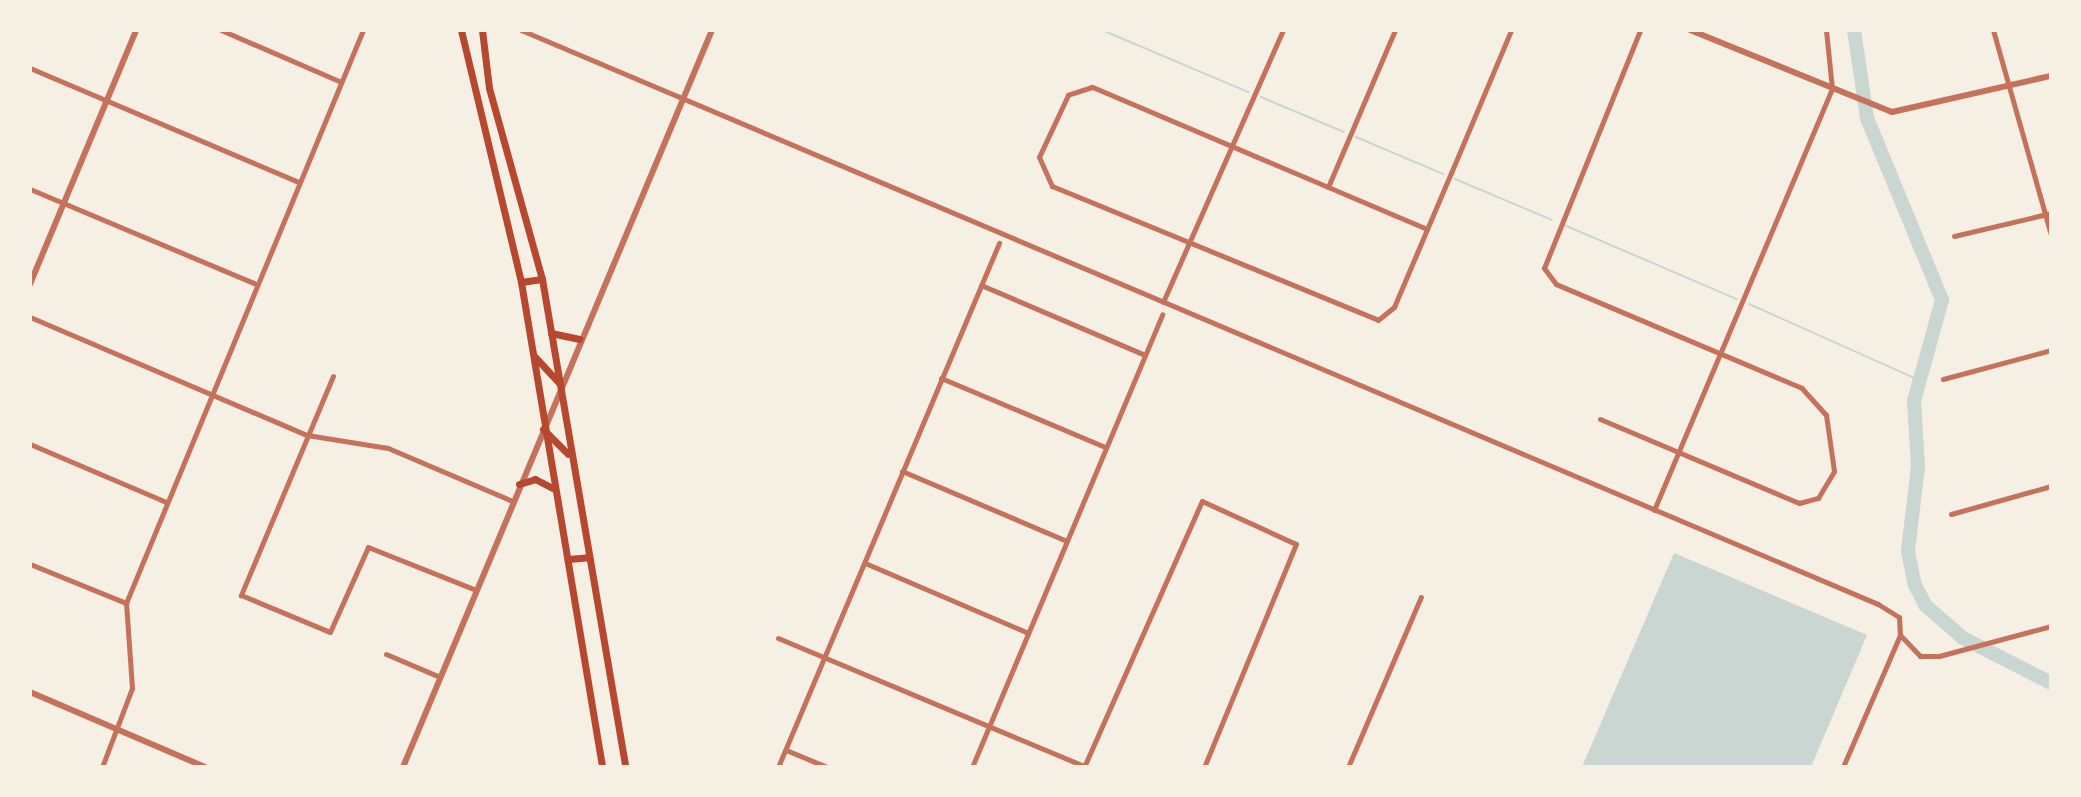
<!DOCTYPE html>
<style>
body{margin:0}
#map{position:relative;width:2081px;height:797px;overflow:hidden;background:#f6efe4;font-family:Mulish,sans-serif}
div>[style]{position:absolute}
.water>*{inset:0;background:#c9d6d2}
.stream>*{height:2px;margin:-1px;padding:0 1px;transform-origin:1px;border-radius:1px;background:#c9d6d2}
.river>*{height:14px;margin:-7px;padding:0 7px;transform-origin:7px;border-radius:7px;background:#c9d6d2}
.minor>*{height:5px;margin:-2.5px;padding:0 2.5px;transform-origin:2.5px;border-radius:2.5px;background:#c5725c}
.tertiary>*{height:6px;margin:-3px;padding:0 3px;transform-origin:3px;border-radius:3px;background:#c5725c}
.secondary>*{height:7px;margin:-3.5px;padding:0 3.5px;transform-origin:3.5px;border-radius:3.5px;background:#b5482f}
span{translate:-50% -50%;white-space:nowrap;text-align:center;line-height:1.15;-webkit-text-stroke:8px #f6efe4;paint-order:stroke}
.frame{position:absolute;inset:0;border:32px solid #f6efe4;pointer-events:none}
</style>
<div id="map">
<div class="water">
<i style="clip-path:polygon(1674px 553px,1867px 635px,1811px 767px,1582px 767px)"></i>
</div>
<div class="stream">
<i style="left:1102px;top:30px;width:159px;rotate:23deg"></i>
<i style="left:1261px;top:97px;width:90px;rotate:22.9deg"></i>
<i style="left:1356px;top:137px;width:95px;rotate:23deg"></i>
<i style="left:1455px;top:179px;width:105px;rotate:22.9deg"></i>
<i style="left:1564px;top:225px;width:188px;rotate:23.2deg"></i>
<i style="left:1749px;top:304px;width:184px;rotate:24.1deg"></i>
</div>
<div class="river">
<i style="left:1854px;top:30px;width:89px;rotate:81.6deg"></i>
<i style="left:1867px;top:118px;width:197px;rotate:67.6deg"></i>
<i style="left:1942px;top:300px;width:105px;rotate:105.5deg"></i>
<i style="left:1914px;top:401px;width:65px;rotate:86.5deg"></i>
<i style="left:1918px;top:466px;width:86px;rotate:96.7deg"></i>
<i style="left:1908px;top:551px;width:33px;rotate:79deg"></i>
<i style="left:1914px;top:583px;width:25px;rotate:63deg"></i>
<i style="left:1925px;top:605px;width:50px;rotate:41deg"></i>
<i style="left:1963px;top:638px;width:99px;rotate:27.1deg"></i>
</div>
<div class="minor">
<i style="left:221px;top:30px;width:131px;rotate:23.4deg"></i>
<i style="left:521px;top:30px;width:1473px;rotate:22.93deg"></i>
<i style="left:1878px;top:604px;width:25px;rotate:32deg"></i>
<i style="left:1899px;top:617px;width:18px;rotate:87deg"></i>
<i style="left:1900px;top:635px;width:144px;rotate:113.4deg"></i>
<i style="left:1993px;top:30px;width:213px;rotate:74.2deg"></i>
<i style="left:30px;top:68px;width:292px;rotate:23deg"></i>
<i style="left:1328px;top:187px;width:171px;rotate:-66.9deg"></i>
<i style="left:30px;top:189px;width:245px;rotate:22.8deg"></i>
<i style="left:1427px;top:229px;width:364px;rotate:-157deg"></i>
<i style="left:1092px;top:87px;width:25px;rotate:162deg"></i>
<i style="left:1068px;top:95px;width:68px;rotate:115.1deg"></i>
<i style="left:1039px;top:157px;width:32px;rotate:66deg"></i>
<i style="left:1052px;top:186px;width:352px;rotate:22.3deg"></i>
<i style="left:1378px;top:320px;width:21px;rotate:-39deg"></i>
<i style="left:1394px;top:307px;width:146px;rotate:-67deg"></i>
<i style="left:1451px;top:173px;width:155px;rotate:-67.2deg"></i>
<i style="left:1954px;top:236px;width:100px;rotate:-13.3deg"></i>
<i style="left:981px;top:285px;width:178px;rotate:23.1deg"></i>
<i style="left:1163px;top:302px;width:297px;rotate:-66.2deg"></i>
<i style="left:30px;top:317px;width:301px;rotate:23.1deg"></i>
<i style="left:307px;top:435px;width:82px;rotate:9.1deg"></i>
<i style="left:388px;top:448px;width:135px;rotate:23.1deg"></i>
<i style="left:333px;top:376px;width:238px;rotate:112.8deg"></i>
<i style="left:241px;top:595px;width:96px;rotate:22.6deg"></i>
<i style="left:330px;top:632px;width:93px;rotate:-65.9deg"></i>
<i style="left:368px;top:547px;width:116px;rotate:21.7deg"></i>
<i style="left:941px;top:378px;width:178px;rotate:22.8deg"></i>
<i style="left:1943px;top:379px;width:112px;rotate:-15deg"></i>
<i style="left:1600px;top:419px;width:216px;rotate:22.9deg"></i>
<i style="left:1799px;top:503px;width:20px;rotate:-15deg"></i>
<i style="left:1818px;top:498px;width:31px;rotate:-59deg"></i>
<i style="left:1834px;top:471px;width:57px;rotate:-98.1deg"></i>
<i style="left:1826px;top:415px;width:36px;rotate:-132deg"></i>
<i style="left:1802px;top:388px;width:267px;rotate:-157.1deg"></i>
<i style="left:1556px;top:284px;width:20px;rotate:-127deg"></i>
<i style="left:1544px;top:268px;width:257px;rotate:-68deg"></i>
<i style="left:30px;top:444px;width:148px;rotate:23.1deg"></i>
<i style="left:902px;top:471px;width:179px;rotate:23deg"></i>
<i style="left:1654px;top:510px;width:457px;rotate:-67.1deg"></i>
<i style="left:1832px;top:89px;width:59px;rotate:-95.8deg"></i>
<i style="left:1951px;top:514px;width:104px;rotate:-15.6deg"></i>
<i style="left:865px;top:563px;width:177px;rotate:23.2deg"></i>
<i style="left:30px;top:564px;width:104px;rotate:22.1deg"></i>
<i style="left:1901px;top:636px;width:28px;rotate:46deg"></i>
<i style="left:1920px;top:656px;width:19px"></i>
<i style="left:1939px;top:656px;width:116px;rotate:-15deg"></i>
<i style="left:778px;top:638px;width:335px;rotate:22.7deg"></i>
<i style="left:386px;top:654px;width:59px;rotate:23.1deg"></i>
<i style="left:786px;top:750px;width:44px;rotate:22.5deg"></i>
<i style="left:102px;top:767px;width:85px;rotate:-69.2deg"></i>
<i style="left:132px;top:688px;width:85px;rotate:-94deg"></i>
<i style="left:126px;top:603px;width:620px;rotate:-67.53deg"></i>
<i style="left:778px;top:767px;width:569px;rotate:-67.13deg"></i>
<i style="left:972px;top:767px;width:491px;rotate:-67.2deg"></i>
<i style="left:1084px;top:767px;width:291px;rotate:-66.1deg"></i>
<i style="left:1202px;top:501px;width:103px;rotate:24.6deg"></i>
<i style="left:1296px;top:544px;width:241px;rotate:112.4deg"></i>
<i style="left:1348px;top:767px;width:185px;rotate:-66.8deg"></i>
</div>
<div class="tertiary">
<i style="left:1690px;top:30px;width:218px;rotate:22.1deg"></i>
<i style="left:1892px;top:112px;width:163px;rotate:-12.8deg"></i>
<i style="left:30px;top:284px;width:275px;rotate:-67.3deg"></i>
<i style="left:30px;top:692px;width:190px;rotate:23.2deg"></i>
<i style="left:403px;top:767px;width:799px;rotate:-67.25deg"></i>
</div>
<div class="secondary">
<i style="left:461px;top:30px;width:259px;rotate:76.6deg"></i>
<i style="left:521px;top:282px;width:492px;rotate:80.5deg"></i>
<i style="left:482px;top:30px;width:58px;rotate:83.1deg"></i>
<i style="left:489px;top:88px;width:198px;rotate:74.5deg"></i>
<i style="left:542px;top:279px;width:495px;rotate:80.3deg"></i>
<i style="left:521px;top:282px;width:21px;rotate:-8deg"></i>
<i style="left:551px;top:333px;width:29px;rotate:12deg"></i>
<i style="left:535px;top:357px;width:37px;rotate:47deg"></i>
<i style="left:543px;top:429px;width:35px;rotate:45deg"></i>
<i style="left:519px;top:484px;width:17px;rotate:-17deg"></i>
<i style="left:535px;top:479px;width:20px;rotate:27deg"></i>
<i style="left:568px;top:559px;width:21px;rotate:-5deg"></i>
</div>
<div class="frame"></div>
</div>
